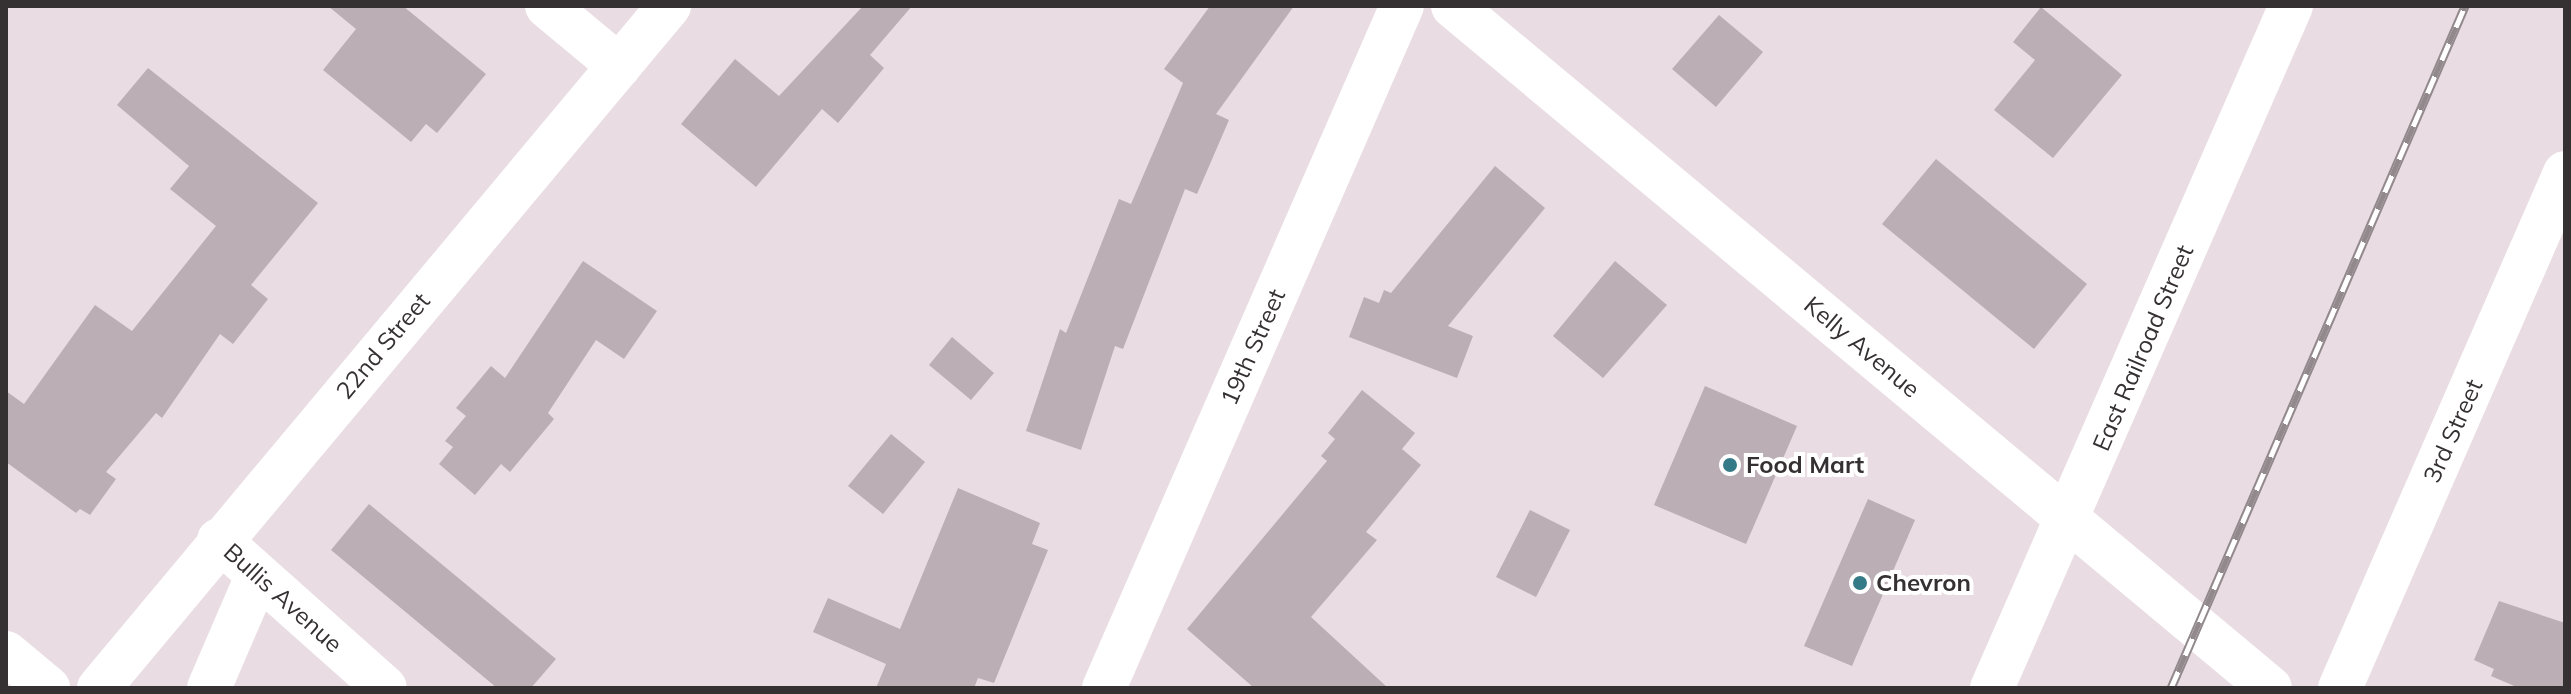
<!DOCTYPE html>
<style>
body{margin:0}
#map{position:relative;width:2571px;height:694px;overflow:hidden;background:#e9dce2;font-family:Mulish,sans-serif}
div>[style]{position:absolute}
.building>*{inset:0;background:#bbafb5}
.minor>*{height:44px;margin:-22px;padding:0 22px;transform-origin:22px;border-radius:22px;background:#fff}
.tertiary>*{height:44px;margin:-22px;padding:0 22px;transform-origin:22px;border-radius:22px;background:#fff}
.rail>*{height:9px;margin-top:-4.5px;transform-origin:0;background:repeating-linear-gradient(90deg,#fff 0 18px,#92898d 0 36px);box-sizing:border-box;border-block:2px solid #92898d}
.dots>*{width:22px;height:22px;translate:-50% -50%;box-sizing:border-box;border:4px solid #fff;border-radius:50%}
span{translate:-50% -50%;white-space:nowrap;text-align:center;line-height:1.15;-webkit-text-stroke:8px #fff;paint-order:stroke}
.street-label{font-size:24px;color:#353032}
.poi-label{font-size:24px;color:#353032;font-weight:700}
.left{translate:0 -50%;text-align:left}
.frame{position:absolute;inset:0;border:8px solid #353032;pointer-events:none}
</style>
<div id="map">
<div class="building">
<i style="clip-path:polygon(328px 6px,403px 6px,486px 74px,437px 133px,426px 124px,411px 142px,323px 70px,356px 29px)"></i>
<i style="clip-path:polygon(863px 6px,912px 6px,870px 55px,884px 68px,838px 123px,822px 109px,756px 187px,681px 124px,735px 59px,779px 96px)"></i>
<i style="clip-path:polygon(1210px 6px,1294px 6px,1216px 114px,1229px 120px,1197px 194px,1185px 189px,1123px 349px,1115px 346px,1081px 450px,1026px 431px,1060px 329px,1066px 333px,1119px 199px,1131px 204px,1183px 83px,1164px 69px)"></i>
<i style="clip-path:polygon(2041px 7px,2122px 75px,2053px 158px,1994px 110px,2035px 60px,2013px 42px)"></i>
<i style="clip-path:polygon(1719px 15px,1763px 52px,1716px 107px,1672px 69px)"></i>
<i style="clip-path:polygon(148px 68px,318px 203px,251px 285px,268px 299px,233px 344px,220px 334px,162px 418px,156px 413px,106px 472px,116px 479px,90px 515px,80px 509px,76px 513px,6px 462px,6px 391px,24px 404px,95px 305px,132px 331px,216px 226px,170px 189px,189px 166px,117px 105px)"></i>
<i style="clip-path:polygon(1936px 159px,2087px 284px,2034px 349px,1882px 224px)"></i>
<i style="clip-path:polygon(1495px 166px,1545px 208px,1448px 326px,1473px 336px,1457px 378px,1349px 337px,1364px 297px,1379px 303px,1384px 290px,1391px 293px)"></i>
<i style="clip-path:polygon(583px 261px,657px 311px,624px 359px,596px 340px,548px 413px,554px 419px,510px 472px,501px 464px,475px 495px,439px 464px,453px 447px,445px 441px,466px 416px,456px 408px,491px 366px,505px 378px)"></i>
<i style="clip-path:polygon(1615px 261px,1667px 305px,1603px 378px,1553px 336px)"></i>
<i style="clip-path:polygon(952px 337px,994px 373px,971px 400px,929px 365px)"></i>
<i style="clip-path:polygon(1705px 386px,1797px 426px,1746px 544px,1654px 505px)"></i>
<i style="clip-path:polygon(1362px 390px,1415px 433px,1402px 449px,1421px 465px,1366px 532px,1377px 540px,1311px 617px,1388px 688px,1254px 688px,1187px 629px,1327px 461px,1321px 456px,1335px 439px,1328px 433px)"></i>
<i style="clip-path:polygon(891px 434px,925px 462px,883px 514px,848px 486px)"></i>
<i style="clip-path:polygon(958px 488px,1040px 523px,1032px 544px,1048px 550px,994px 683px,978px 678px,974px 688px,876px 688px,886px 664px,813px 632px,828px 598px,900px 629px)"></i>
<i style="clip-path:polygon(1868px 499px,1915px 520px,1852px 666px,1804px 646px)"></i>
<i style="clip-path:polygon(369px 504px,556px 659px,531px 688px,497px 688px,331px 550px)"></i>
<i style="clip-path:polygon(1530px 510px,1570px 530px,1536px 597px,1496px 577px)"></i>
<i style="clip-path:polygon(2499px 601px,2565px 623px,2565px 688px,2519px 688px,2491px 676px,2494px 669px,2474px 660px)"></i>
</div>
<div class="minor">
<i style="left:547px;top:6px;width:94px;rotate:39.8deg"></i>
<i style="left:1453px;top:6px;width:1064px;rotate:39.85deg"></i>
<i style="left:219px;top:540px;width:222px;rotate:41.7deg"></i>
<i style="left:6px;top:653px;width:55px;rotate:39.8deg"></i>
<i style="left:209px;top:688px;width:119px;rotate:-66.7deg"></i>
<i style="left:1104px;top:688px;width:744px;rotate:-66.4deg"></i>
<i style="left:2340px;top:688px;width:562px;rotate:-66.4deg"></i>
</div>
<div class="tertiary">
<i style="left:99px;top:688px;width:889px;rotate:-50.11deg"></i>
<i style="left:1992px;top:688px;width:745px;rotate:-66.33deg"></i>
</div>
<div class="rail">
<i style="left:2171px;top:688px;width:743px;rotate:-66.68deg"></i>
</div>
<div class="dots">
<i style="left:1730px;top:465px;background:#347b87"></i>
<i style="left:1860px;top:583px;background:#347b87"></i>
</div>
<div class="street-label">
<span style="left:383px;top:346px;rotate:-50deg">22nd Street</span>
<span style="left:1253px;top:347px;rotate:-66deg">19th Street</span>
<span style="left:1862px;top:347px;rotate:40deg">Kelly Avenue</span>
<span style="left:2143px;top:348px;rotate:-67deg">East Railroad Street</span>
<span style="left:2453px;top:431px;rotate:-66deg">3rd Street</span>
<span style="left:283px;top:598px;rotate:42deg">Bullis Avenue</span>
</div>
<div class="poi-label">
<span class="left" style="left:1746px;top:465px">Food Mart</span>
<span class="left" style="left:1876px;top:583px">Chevron</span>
</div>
<div class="frame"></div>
</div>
